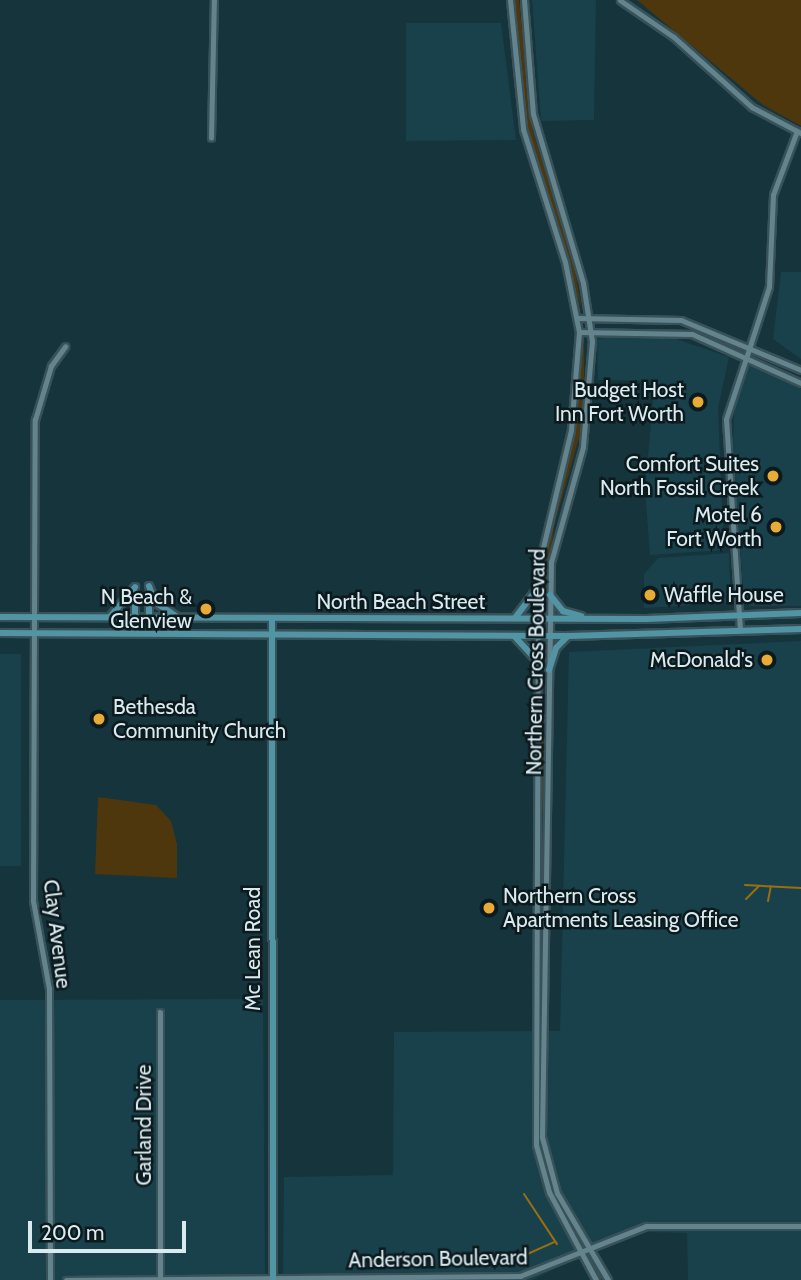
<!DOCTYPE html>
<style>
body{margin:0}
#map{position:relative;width:801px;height:1280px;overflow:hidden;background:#15343c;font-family:Cabin,sans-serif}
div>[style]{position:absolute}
.built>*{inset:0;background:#18414c}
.green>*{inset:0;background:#4e370c}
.stream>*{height:2px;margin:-1px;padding:0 1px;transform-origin:1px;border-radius:1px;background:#9a6e11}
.roads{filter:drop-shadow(2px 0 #395158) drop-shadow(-2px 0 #395158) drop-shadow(0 2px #395158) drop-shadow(0 -2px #395158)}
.minor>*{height:4.5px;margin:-2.25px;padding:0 2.25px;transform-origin:2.25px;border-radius:2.25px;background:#64848d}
.tertiary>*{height:5px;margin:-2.5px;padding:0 2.5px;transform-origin:2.5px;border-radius:2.5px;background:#64848d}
.secondary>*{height:6px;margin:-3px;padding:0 3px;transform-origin:3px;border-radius:3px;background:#5194a4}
.dots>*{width:19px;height:19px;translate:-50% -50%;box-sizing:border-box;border:4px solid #0c191d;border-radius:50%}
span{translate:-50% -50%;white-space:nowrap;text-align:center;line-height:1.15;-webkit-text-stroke:5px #0c191d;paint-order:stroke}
.poi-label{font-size:21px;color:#daebf0}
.right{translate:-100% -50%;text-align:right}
.left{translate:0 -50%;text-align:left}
.street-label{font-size:21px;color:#daebf0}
.scale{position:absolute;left:28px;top:1221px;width:158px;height:32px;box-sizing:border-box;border:4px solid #daebf0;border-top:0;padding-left:9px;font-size:21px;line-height:24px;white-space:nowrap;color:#daebf0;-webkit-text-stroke:5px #0c191d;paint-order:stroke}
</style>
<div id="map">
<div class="built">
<i style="clip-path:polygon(532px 0,596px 0,594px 120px,541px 121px)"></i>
<i style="clip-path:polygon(406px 23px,501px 23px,516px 140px,406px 141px)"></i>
<i style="clip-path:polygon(781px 272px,801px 272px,801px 359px,773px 339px)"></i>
<i style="clip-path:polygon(655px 332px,729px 357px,718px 408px,724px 550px,650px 555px,645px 489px,655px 381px,598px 380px,597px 339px)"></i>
<i style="clip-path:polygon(746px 363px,801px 389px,801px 606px,750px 606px,744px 601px,733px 448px,734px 402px)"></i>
<i style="clip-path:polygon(729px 553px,731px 603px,644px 608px,644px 574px,658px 558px)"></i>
<i style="clip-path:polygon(801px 641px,801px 1280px,688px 1280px,687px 1233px,647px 1232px,612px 1240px,532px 1280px,283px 1280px,284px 1177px,393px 1175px,394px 1032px,560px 1031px,569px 652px)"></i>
<i style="clip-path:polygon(0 654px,21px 654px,21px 866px,0 866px)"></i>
<i style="clip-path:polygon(263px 999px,265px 1280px,0 1280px,0 1000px)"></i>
</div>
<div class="green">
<i style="clip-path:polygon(512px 0,519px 0,532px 129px,574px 265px,582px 311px,525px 130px)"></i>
<i style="clip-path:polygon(637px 0,801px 0,801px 126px,763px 105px)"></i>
<i style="clip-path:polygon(584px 335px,584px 420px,554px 526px,544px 610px,546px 538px,574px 436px)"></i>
<i style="clip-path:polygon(539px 682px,546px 733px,544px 829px,541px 794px)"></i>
<i style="clip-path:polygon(98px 797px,156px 805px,171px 821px,177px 844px,177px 878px,95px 874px)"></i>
</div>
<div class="stream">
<i style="left:745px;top:885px;width:56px;rotate:3.1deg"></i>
<i style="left:746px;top:899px;width:18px;rotate:-45deg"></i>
<i style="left:768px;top:901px;width:15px;rotate:-79deg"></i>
<i style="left:524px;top:1194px;width:60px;rotate:56.6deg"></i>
<i style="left:523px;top:1256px;width:34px;rotate:-24deg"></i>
</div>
<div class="roads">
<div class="minor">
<i style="left:620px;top:0;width:65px;rotate:34.4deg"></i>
<i style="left:674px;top:37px;width:105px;rotate:41.9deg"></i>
<i style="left:752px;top:107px;width:55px;rotate:28deg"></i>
<i style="left:211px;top:138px;width:138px;rotate:-88.8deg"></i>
<i style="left:751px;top:343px;width:59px;rotate:-72.2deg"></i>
<i style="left:769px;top:287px;width:92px;rotate:-87.5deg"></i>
<i style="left:773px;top:195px;width:68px;rotate:-69.4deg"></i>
<i style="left:160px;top:1012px;width:268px;rotate:90deg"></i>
<i style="left:50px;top:1280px;width:291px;rotate:-90.2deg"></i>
<i style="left:49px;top:989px;width:89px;rotate:-100.3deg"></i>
<i style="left:33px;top:901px;width:481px;rotate:-89.8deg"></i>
<i style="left:35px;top:420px;width:56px;rotate:-73.5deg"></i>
<i style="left:51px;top:366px;width:24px;rotate:-54deg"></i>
</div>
<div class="tertiary">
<i style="left:510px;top:0;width:130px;rotate:84.2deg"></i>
<i style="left:523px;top:129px;width:139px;rotate:72.5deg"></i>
<i style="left:565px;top:262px;width:71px;rotate:78.7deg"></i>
<i style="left:579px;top:332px;width:98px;rotate:94.7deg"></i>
<i style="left:571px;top:430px;width:143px;rotate:103.4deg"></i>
<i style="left:538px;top:569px;width:576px;rotate:90.2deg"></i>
<i style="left:536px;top:1145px;width:49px;rotate:74.5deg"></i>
<i style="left:549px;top:1192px;width:100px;rotate:61.9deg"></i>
<i style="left:524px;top:0;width:114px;rotate:85.5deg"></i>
<i style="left:533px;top:114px;width:176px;rotate:73.5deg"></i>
<i style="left:583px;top:283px;width:59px;rotate:81.2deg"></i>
<i style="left:592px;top:341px;width:106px;rotate:94.9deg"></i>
<i style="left:583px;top:447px;width:119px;rotate:105.5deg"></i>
<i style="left:551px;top:562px;width:575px;rotate:90.9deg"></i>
<i style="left:542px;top:1137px;width:58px;rotate:75deg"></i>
<i style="left:557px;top:1193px;width:101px;rotate:59.6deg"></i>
<i style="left:577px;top:318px;width:104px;rotate:1.1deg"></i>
<i style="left:681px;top:320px;width:130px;rotate:22.6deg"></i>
<i style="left:579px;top:332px;width:113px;rotate:1deg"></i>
<i style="left:692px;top:334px;width:120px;rotate:24.2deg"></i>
<i style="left:740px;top:630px;width:211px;rotate:-93.8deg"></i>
<i style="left:726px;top:419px;width:80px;rotate:-71.8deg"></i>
<i style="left:66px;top:1280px;width:454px;rotate:-0.5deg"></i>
<i style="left:520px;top:1276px;width:136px;rotate:-21.6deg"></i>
<i style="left:646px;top:1226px;width:155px"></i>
</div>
<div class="secondary">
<i style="left:149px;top:586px;width:17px;rotate:69deg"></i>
<i style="left:155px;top:602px;width:25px;rotate:34deg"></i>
<i style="left:550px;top:595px;width:21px;rotate:51deg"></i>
<i style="left:563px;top:611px;width:19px;rotate:16deg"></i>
<i style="left:0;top:617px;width:646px;rotate:0.18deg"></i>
<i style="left:646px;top:619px;width:155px;rotate:-2.2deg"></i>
<i style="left:110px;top:617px;width:39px;rotate:-50deg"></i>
<i style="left:135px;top:617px;width:25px;rotate:-90deg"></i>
<i style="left:149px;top:617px;width:22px;rotate:-90deg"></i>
<i style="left:272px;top:618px;width:662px;rotate:89.91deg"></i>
<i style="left:515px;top:618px;width:39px;rotate:-53deg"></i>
<i style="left:0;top:633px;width:569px;rotate:0.3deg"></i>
<i style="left:569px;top:636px;width:232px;rotate:-1.7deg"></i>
<i style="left:515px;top:637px;width:33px;rotate:47deg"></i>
<i style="left:549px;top:670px;width:23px;rotate:-72deg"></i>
<i style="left:556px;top:648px;width:17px;rotate:-45deg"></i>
</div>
</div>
<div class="dots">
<i style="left:698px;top:402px;background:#e8ab37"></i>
<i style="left:773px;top:476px;background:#e8ab37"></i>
<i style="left:776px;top:527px;background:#e8ab37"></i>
<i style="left:650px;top:595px;background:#e8ab37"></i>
<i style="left:206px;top:609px;background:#e8ab37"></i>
<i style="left:767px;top:660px;background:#e8ab37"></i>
<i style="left:99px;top:719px;background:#e8ab37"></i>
<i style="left:489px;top:908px;background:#e8ab37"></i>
</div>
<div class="poi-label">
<span class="right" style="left:684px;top:402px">Budget Host<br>Inn Fort Worth</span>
<span class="right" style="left:759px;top:476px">Comfort Suites<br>North Fossil Creek</span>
<span class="right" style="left:762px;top:527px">Motel 6<br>Fort Worth</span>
<span class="left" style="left:664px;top:595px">Waffle House</span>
<span class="right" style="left:192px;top:609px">N Beach &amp;<br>Glenview</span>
<span class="right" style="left:753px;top:660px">McDonald's</span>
<span class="left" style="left:113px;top:719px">Bethesda<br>Community Church</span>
<span class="left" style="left:503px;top:908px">Northern Cross<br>Apartments Leasing Office</span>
</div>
<div class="street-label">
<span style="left:401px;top:602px">North Beach Street</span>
<span style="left:536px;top:662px;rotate:-89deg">Northern Cross Boulevard</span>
<span style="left:57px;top:934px;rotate:83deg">Clay Avenue</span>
<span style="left:253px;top:949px;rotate:-90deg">Mc Lean Road</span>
<span style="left:144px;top:1125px;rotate:-90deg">Garland Drive</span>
<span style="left:438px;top:1259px;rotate:-1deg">Anderson Boulevard</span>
</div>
<div class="scale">200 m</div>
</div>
